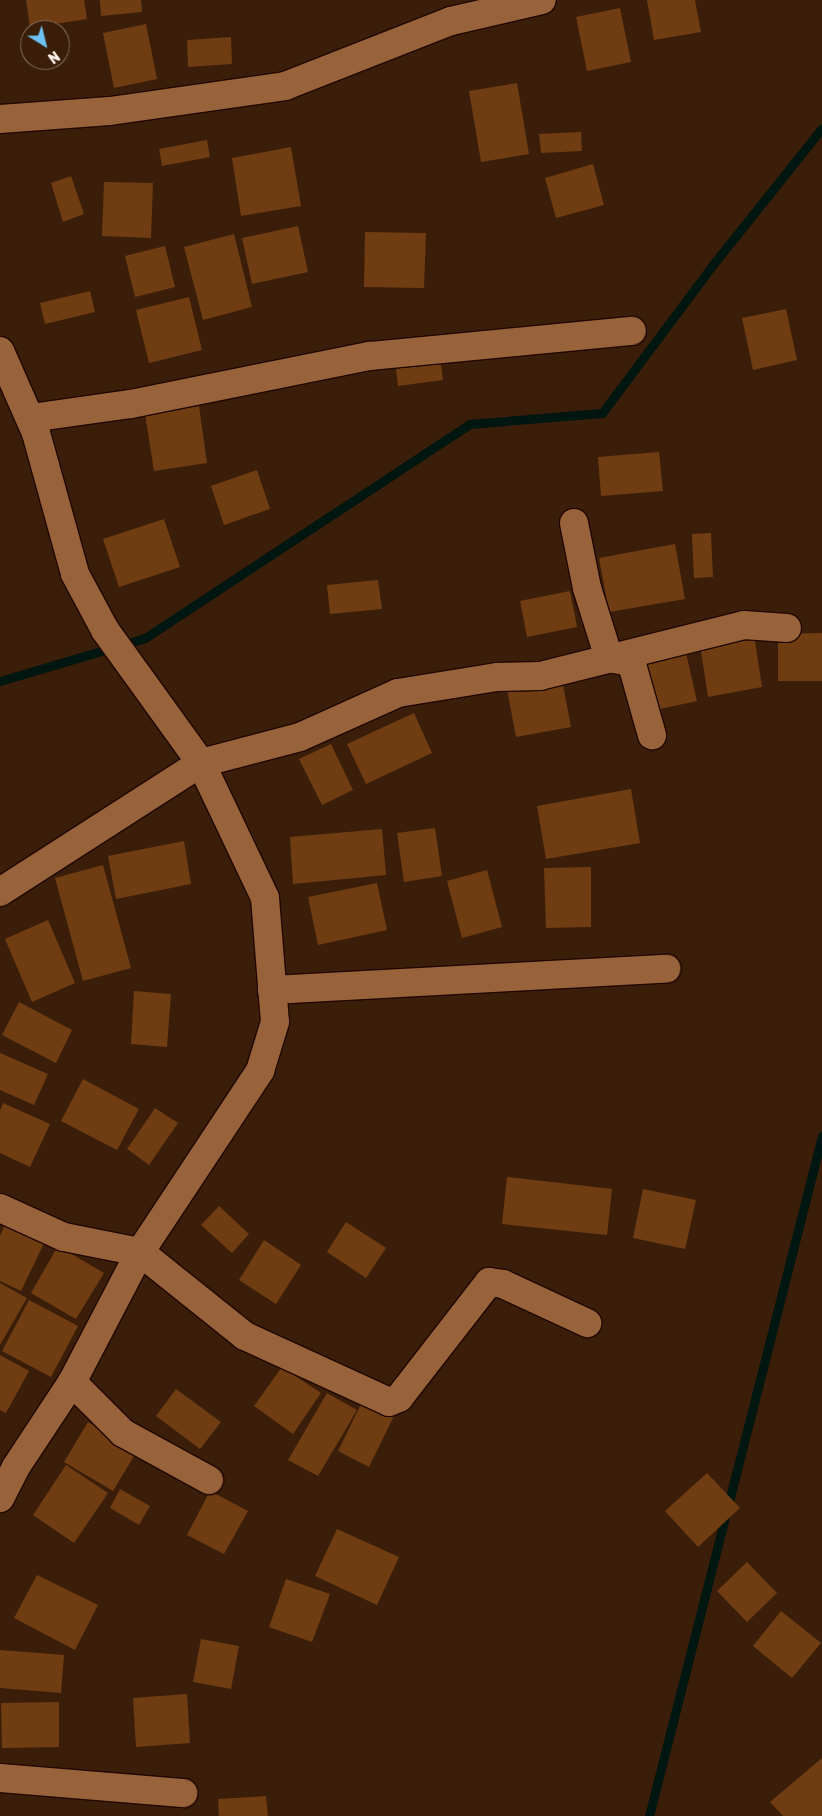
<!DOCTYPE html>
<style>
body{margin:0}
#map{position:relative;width:822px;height:1816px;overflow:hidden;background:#3a1e09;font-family:Rubik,sans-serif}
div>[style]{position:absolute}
.stream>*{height:9px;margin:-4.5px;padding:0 4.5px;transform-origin:4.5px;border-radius:4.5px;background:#001610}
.building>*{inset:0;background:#703d12}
.roads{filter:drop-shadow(1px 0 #200700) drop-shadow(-1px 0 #200700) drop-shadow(0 1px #200700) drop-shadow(0 -1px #200700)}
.minor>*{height:28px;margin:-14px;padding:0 14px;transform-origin:14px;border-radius:14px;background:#98623b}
span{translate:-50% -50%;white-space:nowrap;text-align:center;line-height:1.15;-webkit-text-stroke:5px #3a1e09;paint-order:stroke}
.north{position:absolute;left:20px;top:20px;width:50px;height:50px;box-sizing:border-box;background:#3a1e09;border:1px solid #887262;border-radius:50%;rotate:144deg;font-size:14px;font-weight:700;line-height:20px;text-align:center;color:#fdf0e8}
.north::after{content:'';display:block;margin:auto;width:18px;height:22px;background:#6dc2f3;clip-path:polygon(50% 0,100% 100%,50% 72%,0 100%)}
</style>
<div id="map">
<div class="stream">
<i style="left:0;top:681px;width:151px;rotate:-16.5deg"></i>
<i style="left:145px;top:638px;width:388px;rotate:-33.4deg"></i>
<i style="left:469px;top:424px;width:133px;rotate:-4.7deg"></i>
<i style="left:602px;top:413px;width:189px;rotate:-53.2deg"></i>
<i style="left:715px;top:262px;width:171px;rotate:-51.4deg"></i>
<i style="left:649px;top:1816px;width:702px;rotate:-75.73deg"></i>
</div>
<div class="building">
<i style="clip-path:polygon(26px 0,84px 0,87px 19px,30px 28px)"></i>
<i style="clip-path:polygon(100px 0,141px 0,142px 12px,101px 16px)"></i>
<i style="clip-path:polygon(647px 0,695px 0,701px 32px,654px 40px)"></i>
<i style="clip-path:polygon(620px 8px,631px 62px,587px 71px,576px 17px)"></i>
<i style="clip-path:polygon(146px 24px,157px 79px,114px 88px,103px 33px)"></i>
<i style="clip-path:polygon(231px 37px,232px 64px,188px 67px,187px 40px)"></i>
<i style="clip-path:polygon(517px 83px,529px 154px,481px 162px,469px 91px)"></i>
<i style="clip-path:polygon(581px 132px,582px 151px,541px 153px,539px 134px)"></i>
<i style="clip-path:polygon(207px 140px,210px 157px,162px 166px,159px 149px)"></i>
<i style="clip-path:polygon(291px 147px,301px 206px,241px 216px,232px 158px)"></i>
<i style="clip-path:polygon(593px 164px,604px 205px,556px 218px,545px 178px)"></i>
<i style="clip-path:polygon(71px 176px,84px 214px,63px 222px,51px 183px)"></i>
<i style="clip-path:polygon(104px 182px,153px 183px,151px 238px,102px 236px)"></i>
<i style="clip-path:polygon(298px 226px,308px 272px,252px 284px,242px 238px)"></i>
<i style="clip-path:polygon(365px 232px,426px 233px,424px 288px,364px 287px)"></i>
<i style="clip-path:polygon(234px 234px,252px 307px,203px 320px,184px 247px)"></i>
<i style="clip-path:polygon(165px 246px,175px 287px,135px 297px,125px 256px)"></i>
<i style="clip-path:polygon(90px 291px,95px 312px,45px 324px,40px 303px)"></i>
<i style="clip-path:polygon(189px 297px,202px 350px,149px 363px,136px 310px)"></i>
<i style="clip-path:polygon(786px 309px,797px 360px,753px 370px,742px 318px)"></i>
<i style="clip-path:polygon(440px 356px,443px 380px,398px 386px,395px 361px)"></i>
<i style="clip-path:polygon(199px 406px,207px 463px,154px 471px,145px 414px)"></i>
<i style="clip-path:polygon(659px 452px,663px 491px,601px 496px,598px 457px)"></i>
<i style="clip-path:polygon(257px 470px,270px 509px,224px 525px,211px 486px)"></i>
<i style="clip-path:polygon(164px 519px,180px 567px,119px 587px,103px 539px)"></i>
<i style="clip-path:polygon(711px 533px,713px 577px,694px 578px,692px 534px)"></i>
<i style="clip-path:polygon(675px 544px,685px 599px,609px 612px,599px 558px)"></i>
<i style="clip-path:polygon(378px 580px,382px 609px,330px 614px,327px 585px)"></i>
<i style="clip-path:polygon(570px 591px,577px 627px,527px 637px,520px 601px)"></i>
<i style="clip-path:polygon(822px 633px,822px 681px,778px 681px,778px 634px)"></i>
<i style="clip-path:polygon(754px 635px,762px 687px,708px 697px,700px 645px)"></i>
<i style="clip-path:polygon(686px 653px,697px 701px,646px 712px,635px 664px)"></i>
<i style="clip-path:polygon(561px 674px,571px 727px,516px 737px,506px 684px)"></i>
<i style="clip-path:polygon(414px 713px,432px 753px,366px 784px,347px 744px)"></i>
<i style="clip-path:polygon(331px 744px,353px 790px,322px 805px,299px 759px)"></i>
<i style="clip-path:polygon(631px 789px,640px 843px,546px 859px,537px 806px)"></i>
<i style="clip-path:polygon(435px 828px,442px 876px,404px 882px,397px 833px)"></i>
<i style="clip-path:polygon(382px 829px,386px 875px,293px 884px,290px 837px)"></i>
<i style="clip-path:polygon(184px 841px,191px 884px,116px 899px,108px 856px)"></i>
<i style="clip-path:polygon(103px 865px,131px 968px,83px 981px,55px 878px)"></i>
<i style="clip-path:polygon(591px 867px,591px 927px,546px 928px,544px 868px)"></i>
<i style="clip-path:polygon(487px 870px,502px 927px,462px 938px,447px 881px)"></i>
<i style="clip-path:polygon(377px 883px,387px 930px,318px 945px,308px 897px)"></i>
<i style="clip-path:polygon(48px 920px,75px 983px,32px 1002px,5px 939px)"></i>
<i style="clip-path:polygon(134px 991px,171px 994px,167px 1047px,131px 1044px)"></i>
<i style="clip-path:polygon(19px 1002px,72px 1030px,56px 1063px,2px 1035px)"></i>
<i style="clip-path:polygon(0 1053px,48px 1074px,34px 1105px,0 1090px)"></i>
<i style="clip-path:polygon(83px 1079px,139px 1109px,117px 1150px,61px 1121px)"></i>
<i style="clip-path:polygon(3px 1103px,50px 1124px,30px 1167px,0 1153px,0 1111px)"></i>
<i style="clip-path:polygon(155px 1108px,178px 1123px,149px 1165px,127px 1149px)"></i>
<i style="clip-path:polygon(507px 1177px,612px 1189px,607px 1235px,502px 1224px)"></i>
<i style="clip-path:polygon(643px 1189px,696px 1200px,685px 1249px,633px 1238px)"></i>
<i style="clip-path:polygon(219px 1206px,249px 1234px,232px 1253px,201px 1225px)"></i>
<i style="clip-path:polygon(8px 1218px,47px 1237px,21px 1291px,0 1281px,0 1236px)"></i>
<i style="clip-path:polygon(346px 1222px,386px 1248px,366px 1278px,327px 1252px)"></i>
<i style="clip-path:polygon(264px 1240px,301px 1265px,276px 1304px,239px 1280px)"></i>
<i style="clip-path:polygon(58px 1246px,104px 1273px,76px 1319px,31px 1293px)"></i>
<i style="clip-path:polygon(0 1283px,27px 1298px,0 1345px)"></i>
<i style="clip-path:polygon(29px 1300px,78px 1326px,51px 1377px,2px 1351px)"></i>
<i style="clip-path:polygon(0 1355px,29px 1371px,6px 1413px,0 1410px)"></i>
<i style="clip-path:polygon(282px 1367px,321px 1393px,293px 1434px,254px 1406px)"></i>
<i style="clip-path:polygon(176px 1389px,221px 1422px,200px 1449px,156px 1416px)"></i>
<i style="clip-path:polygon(327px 1393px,357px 1410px,318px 1476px,288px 1460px)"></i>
<i style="clip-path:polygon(365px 1396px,396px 1412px,369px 1467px,338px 1451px)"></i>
<i style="clip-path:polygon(88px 1422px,137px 1451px,113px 1491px,64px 1462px)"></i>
<i style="clip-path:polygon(66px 1465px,108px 1493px,74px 1543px,33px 1515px)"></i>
<i style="clip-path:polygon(707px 1473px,740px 1508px,698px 1547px,665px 1511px)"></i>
<i style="clip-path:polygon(120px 1489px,150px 1506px,139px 1525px,110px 1508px)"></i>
<i style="clip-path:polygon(210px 1491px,248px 1511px,224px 1554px,187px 1535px)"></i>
<i style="clip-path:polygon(337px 1529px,399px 1557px,377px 1605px,315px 1576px)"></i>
<i style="clip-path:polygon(747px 1562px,777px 1593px,747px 1622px,717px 1591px)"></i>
<i style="clip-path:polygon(37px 1575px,98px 1605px,75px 1650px,14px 1618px)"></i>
<i style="clip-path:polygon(286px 1579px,330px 1594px,312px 1642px,269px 1627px)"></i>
<i style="clip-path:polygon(781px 1611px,821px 1643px,792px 1678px,753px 1646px)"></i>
<i style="clip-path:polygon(201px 1639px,239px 1646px,231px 1689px,193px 1682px)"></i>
<i style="clip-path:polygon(0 1650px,64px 1655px,61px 1693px,0 1688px)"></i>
<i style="clip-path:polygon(187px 1694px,190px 1743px,136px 1747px,133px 1698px)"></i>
<i style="clip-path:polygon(59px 1702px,59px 1747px,2px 1748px,1px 1703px)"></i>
<i style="clip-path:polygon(822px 1758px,822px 1816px,783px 1816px,770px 1802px)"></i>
<i style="clip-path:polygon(266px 1796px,268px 1816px,219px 1816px,218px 1799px)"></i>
</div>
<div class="roads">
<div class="minor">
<i style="left:0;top:119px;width:110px;rotate:-4.2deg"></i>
<i style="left:110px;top:111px;width:177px;rotate:-8.1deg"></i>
<i style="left:285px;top:86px;width:178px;rotate:-21.4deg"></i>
<i style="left:451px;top:21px;width:93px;rotate:-13deg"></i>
<i style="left:0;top:351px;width:90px;rotate:66.3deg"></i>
<i style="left:36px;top:433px;width:146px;rotate:74.5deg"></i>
<i style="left:75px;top:574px;width:64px;rotate:61.8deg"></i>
<i style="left:105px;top:630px;width:164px;rotate:54.2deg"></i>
<i style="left:201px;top:763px;width:149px;rotate:64.6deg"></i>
<i style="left:265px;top:898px;width:124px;rotate:85.4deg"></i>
<i style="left:275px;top:1022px;width:51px;rotate:107deg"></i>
<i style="left:260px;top:1071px;width:217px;rotate:123.5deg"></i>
<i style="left:140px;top:1252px;width:147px;rotate:117.6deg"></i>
<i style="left:72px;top:1382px;width:102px;rotate:123.4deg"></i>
<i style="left:16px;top:1467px;width:35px;rotate:117deg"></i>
<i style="left:31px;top:418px;width:101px;rotate:-8deg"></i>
<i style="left:131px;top:404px;width:244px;rotate:-11.4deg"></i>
<i style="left:370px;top:356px;width:263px;rotate:-5.5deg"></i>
<i style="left:574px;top:523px;width:66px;rotate:78.7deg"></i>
<i style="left:587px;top:588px;width:73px;rotate:72.6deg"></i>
<i style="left:609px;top:658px;width:20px;rotate:11deg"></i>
<i style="left:629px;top:662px;width:7px;rotate:56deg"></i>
<i style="left:633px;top:668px;width:70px;rotate:74.2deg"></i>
<i style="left:0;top:892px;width:239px;rotate:-32.7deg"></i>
<i style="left:201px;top:763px;width:102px;rotate:-14.7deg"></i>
<i style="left:300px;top:737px;width:107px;rotate:-24.2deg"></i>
<i style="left:398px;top:693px;width:100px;rotate:-9.2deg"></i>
<i style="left:497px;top:677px;width:43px;rotate:-1.3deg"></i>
<i style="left:540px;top:676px;width:210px;rotate:-14deg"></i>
<i style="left:744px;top:625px;width:43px;rotate:4deg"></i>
<i style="left:272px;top:990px;width:395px;rotate:-3.1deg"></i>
<i style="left:0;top:1208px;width:70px;rotate:24.4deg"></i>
<i style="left:64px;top:1237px;width:77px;rotate:11.2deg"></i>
<i style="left:140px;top:1252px;width:134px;rotate:38.7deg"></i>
<i style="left:245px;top:1336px;width:158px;rotate:24.6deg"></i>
<i style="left:389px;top:1402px;width:11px;rotate:-22deg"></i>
<i style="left:399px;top:1398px;width:147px;rotate:-52.2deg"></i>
<i style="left:489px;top:1282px;width:14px;rotate:8deg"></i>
<i style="left:503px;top:1284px;width:93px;rotate:24.9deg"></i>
<i style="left:72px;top:1382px;width:72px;rotate:45deg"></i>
<i style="left:123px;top:1433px;width:98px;rotate:28.7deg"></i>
<i style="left:0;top:1778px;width:184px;rotate:4.7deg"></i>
</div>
</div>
<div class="north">N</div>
</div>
